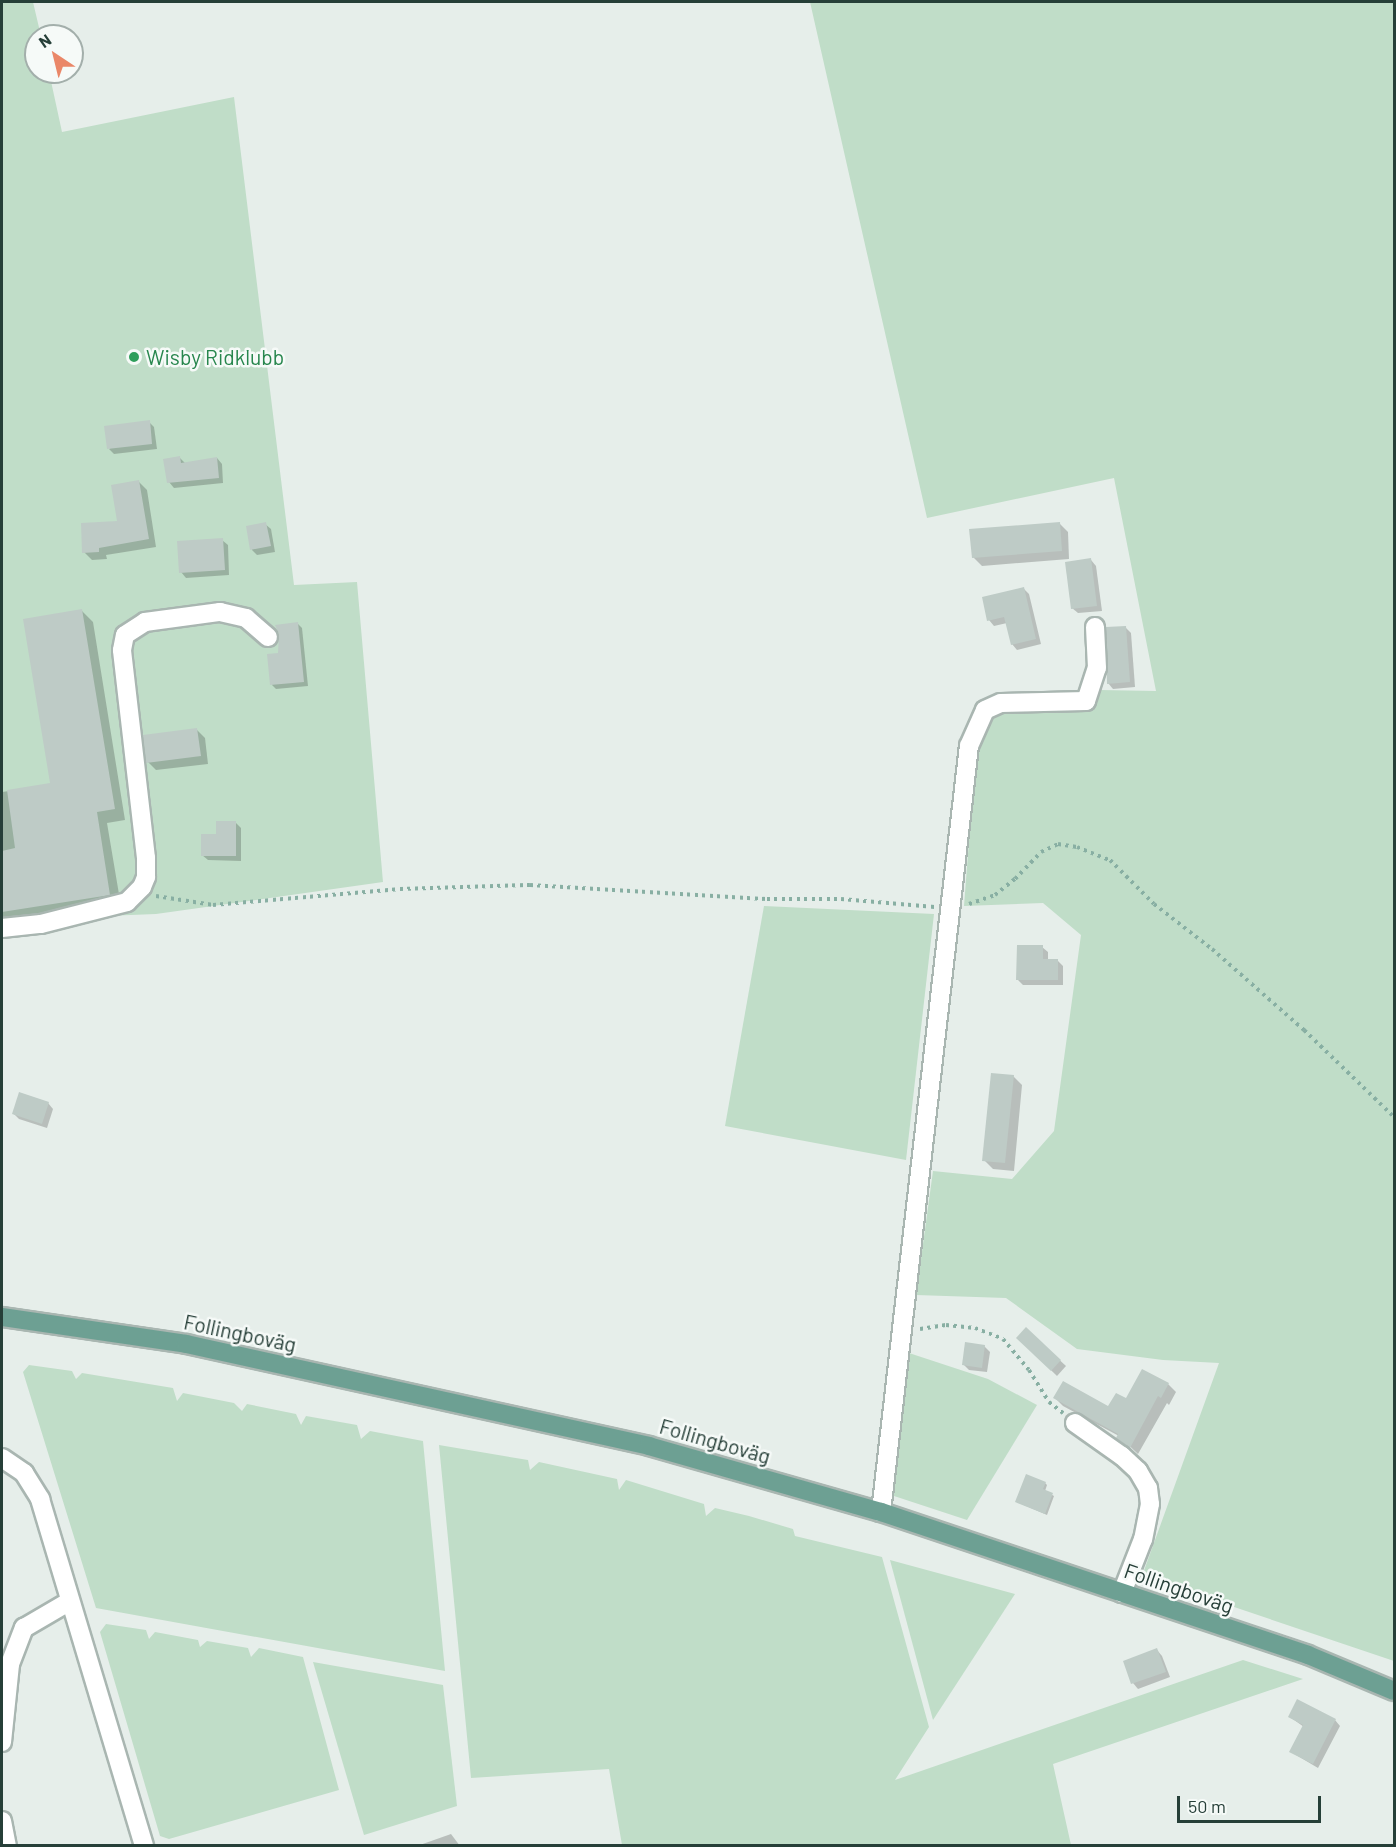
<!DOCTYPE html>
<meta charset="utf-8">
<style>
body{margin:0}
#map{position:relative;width:1396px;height:1847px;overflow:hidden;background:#e6eeea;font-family:Barlow,sans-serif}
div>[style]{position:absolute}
.green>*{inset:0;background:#c0ddc8}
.shadow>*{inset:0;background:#0003}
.building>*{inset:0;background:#becbc6}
.path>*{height:4px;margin-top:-2px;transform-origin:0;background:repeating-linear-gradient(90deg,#88afa3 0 3px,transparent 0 7.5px)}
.roads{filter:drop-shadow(2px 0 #a9b6b1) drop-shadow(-2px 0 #a9b6b1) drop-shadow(0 2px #a9b6b1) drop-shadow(0 -2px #a9b6b1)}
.minor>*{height:18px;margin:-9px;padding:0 9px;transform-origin:9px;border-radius:9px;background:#fff}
.major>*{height:18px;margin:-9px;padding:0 9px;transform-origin:9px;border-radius:9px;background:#6da093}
.dots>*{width:16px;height:16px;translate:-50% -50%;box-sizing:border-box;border:3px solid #f6faf8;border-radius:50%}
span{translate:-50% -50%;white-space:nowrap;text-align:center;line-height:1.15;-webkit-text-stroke:5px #f6faf8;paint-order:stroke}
.leisure-label{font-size:21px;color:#27864d}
.left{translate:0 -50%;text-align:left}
.street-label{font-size:21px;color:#263f38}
.frame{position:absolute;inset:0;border:3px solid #263f38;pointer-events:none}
.north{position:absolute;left:24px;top:24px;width:60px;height:60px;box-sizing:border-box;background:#f6faf8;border:2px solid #a3afab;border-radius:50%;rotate:325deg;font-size:16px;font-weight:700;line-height:24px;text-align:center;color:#263f38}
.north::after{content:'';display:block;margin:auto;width:21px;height:27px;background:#ea8768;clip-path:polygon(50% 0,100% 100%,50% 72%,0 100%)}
.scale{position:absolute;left:1177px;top:1796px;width:144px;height:27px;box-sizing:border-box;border:3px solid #263f38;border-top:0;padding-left:8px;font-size:18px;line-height:21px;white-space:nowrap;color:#263f38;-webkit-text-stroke:4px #f6faf8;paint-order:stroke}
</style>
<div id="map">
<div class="green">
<i style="clip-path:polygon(2px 2px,33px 2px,41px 36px,36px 36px,36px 72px,49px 72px,62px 132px,234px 97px,294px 585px,357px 582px,383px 882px,156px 914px,2px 920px)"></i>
<i style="clip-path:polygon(810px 2px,1394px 2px,1394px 1661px,1142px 1576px,1219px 1363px,1163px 1360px,1077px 1349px,1006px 1298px,916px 1295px,933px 1171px,1012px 1179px,1054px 1131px,1081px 935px,1043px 903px,964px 906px,976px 750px,989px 719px,1005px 710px,1095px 708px,1100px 690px,1156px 691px,1114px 478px,927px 518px)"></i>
<i style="clip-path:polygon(764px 906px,934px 914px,906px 1160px,725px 1126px)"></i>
<i style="clip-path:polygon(909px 1353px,988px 1379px,1037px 1405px,967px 1520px,891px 1495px)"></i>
<i style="clip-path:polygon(29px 1365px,72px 1371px,76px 1379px,82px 1373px,173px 1388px,177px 1401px,183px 1393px,234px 1403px,242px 1411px,247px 1404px,296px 1414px,301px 1425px,306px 1416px,357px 1425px,361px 1439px,370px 1431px,423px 1441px,445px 1671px,96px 1608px,23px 1372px)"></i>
<i style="clip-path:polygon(439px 1445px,528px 1460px,530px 1470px,539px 1462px,617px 1479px,619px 1490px,626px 1480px,704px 1504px,706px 1516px,715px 1508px,749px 1516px,793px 1529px,795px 1536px,882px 1557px,929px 1727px,895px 1780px,1243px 1660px,1303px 1679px,1053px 1764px,1071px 1845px,622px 1845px,609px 1769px,471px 1778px)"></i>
<i style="clip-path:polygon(890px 1560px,1015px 1594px,933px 1720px)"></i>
<i style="clip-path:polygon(106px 1624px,146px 1630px,149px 1639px,155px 1632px,198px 1640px,200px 1647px,207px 1641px,248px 1648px,251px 1657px,259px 1648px,303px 1657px,339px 1790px,169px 1839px,160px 1836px,100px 1632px)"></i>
<i style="clip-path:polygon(313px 1662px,443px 1685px,457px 1806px,364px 1835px)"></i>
</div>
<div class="shadow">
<i style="clip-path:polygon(149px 422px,154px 427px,157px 449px,114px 454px,109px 449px)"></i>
<i style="clip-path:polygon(179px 457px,185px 463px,217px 458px,222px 464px,223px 483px,174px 488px,169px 482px)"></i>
<i style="clip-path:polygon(139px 482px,147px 490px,156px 547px,106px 555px,107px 559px,92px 560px,84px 552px,119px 522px)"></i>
<i style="clip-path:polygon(1059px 523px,1068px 532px,1069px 559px,982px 566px,973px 557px)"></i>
<i style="clip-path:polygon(265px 524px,271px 529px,275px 552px,257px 555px,252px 550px,247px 527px)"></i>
<i style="clip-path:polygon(222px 540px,228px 545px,229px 575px,186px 578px,181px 572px)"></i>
<i style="clip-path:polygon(1091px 560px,1096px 566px,1102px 611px,1078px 613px,1072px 608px)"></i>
<i style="clip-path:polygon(1024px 589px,1029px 594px,1041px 644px,1017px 650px,1012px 644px,1007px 623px,994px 626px,989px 620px)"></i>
<i style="clip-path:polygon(82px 611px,93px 622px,125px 820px,107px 823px,121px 906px,2px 925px,2px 792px,52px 785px)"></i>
<i style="clip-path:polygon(298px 624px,302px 628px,308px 686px,276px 689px,272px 685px,279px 654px)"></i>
<i style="clip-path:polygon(1125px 627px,1131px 633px,1135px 687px,1113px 689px,1108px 683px)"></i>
<i style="clip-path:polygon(197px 730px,205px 738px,208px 764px,156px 770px,148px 762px)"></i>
<i style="clip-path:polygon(235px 822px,241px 828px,241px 861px,208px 860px,202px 855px,217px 835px)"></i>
<i style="clip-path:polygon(1042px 947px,1048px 952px,1048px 961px,1058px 961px,1063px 966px,1063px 985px,1023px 985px,1018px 980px)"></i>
<i style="clip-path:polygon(1013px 1076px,1022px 1085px,1014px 1171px,993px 1169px,984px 1160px)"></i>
<i style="clip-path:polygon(48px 1103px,53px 1109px,47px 1128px,19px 1119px,13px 1113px)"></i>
<i style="clip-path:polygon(1026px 1329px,1066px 1366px,1057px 1376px,1018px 1338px)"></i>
<i style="clip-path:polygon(984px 1346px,990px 1352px,987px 1372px,969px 1370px,963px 1364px)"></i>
<i style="clip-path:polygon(1168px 1384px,1176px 1392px,1169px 1405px,1167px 1403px,1138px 1454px,1119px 1436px,1063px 1406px,1055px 1398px,1109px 1408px)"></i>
<i style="clip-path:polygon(1045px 1483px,1047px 1485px,1045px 1491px,1054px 1496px,1047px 1515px,1017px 1502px)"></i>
<i style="clip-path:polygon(1157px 1650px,1162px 1656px,1170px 1677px,1138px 1689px,1133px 1683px)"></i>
<i style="clip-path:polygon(1290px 1717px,1335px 1720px,1340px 1726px,1318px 1768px,1291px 1752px,1304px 1727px)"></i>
<i style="clip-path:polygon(451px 1834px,460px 1846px,417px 1846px)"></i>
</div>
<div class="building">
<i style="clip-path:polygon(150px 420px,152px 444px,107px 449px,104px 426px)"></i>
<i style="clip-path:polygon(180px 456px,181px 463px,217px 457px,219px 478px,167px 483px,163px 459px)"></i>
<i style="clip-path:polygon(139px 480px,149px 539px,99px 548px,99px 552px,82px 553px,81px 523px,117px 521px,111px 485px)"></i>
<i style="clip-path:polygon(266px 522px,271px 546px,250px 550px,246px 526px)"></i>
<i style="clip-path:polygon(1060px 522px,1062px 551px,972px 558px,969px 529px)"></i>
<i style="clip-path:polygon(223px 538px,225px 570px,179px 573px,177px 541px)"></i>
<i style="clip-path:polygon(1091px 558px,1097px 606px,1071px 609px,1065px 562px)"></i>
<i style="clip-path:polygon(1024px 587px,1036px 639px,1011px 645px,1004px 617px,987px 621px,982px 597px)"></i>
<i style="clip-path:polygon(82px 609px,115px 809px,97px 812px,110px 895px,2px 912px,2px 851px,15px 848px,7px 790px,50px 783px,23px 619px)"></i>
<i style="clip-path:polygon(298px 622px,304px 682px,270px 685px,267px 654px,278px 653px,279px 634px,275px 625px)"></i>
<i style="clip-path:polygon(1126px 626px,1130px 682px,1107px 684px,1106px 627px)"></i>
<i style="clip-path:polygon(197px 728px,201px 756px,146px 763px,143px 735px)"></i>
<i style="clip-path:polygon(216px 821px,236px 821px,236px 856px,201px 856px,201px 834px,216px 834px)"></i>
<i style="clip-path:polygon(1017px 945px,1043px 945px,1043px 959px,1058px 959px,1058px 980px,1016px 980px)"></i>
<i style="clip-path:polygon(991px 1073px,1014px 1075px,1005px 1163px,982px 1161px)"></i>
<i style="clip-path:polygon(19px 1092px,49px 1102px,42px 1124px,12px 1114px)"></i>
<i style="clip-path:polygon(1026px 1327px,1061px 1360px,1051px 1371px,1016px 1338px)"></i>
<i style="clip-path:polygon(965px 1342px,985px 1345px,982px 1368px,962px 1365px)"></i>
<i style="clip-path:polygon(1142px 1369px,1169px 1383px,1161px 1398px,1158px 1396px,1130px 1448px,1116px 1438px,1118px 1434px,1053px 1398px,1063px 1381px,1108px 1406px,1116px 1393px,1126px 1398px)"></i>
<i style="clip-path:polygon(1026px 1474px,1046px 1482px,1043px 1489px,1053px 1493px,1045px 1514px,1015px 1502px)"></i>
<i style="clip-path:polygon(1157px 1648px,1166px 1672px,1131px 1684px,1123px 1661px)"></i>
<i style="clip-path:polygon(1297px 1699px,1336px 1719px,1313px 1764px,1289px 1752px,1303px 1725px,1288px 1717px)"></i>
</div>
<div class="path">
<i style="left:156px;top:896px;width:58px;rotate:9deg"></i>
<i style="left:213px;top:905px;width:188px;rotate:-4.9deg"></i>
<i style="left:400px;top:889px;width:130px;rotate:-1.8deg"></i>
<i style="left:530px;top:885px;width:237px;rotate:3.4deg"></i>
<i style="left:767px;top:899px;width:74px"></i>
<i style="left:841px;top:899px;width:94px;rotate:4.9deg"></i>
<i style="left:969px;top:904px;width:28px;rotate:-19deg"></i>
<i style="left:995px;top:895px;width:26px;rotate:-39deg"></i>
<i style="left:1015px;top:879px;width:37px;rotate:-46deg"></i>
<i style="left:1041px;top:852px;width:19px;rotate:-25deg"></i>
<i style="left:1058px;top:844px;width:19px;rotate:9deg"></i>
<i style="left:1077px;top:847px;width:35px;rotate:22deg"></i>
<i style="left:1110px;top:860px;width:62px;rotate:45deg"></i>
<i style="left:1154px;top:904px;width:73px;rotate:37.8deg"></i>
<i style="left:1212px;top:949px;width:123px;rotate:41.4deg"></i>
<i style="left:1304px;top:1030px;width:125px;rotate:44deg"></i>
<i style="left:920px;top:1329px;width:26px;rotate:-9deg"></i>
<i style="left:946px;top:1325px;width:29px;rotate:6deg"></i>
<i style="left:975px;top:1328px;width:30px;rotate:21deg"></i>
<i style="left:1003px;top:1339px;width:40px;rotate:50deg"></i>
<i style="left:1029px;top:1370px;width:38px;rotate:58deg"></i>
<i style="left:1049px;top:1402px;width:18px;rotate:38deg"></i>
</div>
<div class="roads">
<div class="minor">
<i style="left:2px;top:928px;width:39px;rotate:-6deg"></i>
<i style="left:41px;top:924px;width:89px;rotate:-14.3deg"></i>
<i style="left:127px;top:902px;width:21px;rotate:-45deg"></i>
<i style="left:142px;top:887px;width:11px;rotate:-68deg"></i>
<i style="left:146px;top:877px;width:19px;rotate:-90deg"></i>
<i style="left:146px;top:858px;width:209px;rotate:-96.6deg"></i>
<i style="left:122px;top:650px;width:15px;rotate:-79deg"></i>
<i style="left:125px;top:635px;width:24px;rotate:-33deg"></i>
<i style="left:145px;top:622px;width:76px;rotate:-7.6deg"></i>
<i style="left:220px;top:612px;width:27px;rotate:13deg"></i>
<i style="left:246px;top:618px;width:29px;rotate:41deg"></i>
<i style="left:1075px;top:1423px;width:57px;rotate:35.1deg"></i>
<i style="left:1122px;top:1456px;width:22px;rotate:43deg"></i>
<i style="left:1138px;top:1471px;width:20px;rotate:60deg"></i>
<i style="left:1148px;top:1488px;width:16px;rotate:83deg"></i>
<i style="left:1150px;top:1504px;width:36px;rotate:101deg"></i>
<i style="left:1143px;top:1539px;width:58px;rotate:111.3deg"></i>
<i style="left:2px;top:1458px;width:27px;rotate:34deg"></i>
<i style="left:24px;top:1473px;width:31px;rotate:58deg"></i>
<i style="left:40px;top:1499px;width:362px;rotate:73.3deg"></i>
<i style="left:881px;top:1512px;width:771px;rotate:-83.45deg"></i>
<i style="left:969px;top:746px;width:39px;rotate:-66deg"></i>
<i style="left:985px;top:710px;width:17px;rotate:-24deg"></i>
<i style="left:1001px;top:703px;width:85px;rotate:-1.3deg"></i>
<i style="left:1086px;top:701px;width:35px;rotate:-72deg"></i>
<i style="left:1097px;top:668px;width:41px;rotate:-92.8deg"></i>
<i style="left:2px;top:1742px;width:78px;rotate:-84.1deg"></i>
<i style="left:10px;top:1664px;width:39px;rotate:-69deg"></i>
<i style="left:24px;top:1628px;width:53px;rotate:-30.4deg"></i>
<i style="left:2px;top:1821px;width:25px;rotate:79deg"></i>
</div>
<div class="major">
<i style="left:2px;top:1317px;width:186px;rotate:8.3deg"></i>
<i style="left:186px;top:1344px;width:474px;rotate:12.4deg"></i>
<i style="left:649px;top:1446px;width:241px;rotate:15.9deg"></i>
<i style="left:881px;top:1512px;width:450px;rotate:18.5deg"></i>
<i style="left:1308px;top:1655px;width:93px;rotate:22.7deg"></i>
</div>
</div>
<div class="dots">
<i style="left:134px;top:357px;background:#2e9e5b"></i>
</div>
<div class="leisure-label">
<span class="left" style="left:146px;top:357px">Wisby Ridklubb</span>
</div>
<div class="street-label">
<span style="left:240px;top:1333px;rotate:12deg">Follingboväg</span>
<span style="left:715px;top:1441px;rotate:16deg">Follingboväg</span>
<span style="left:1179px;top:1588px;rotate:19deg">Follingboväg</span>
</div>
<div class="frame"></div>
<div class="north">N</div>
<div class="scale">50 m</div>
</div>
